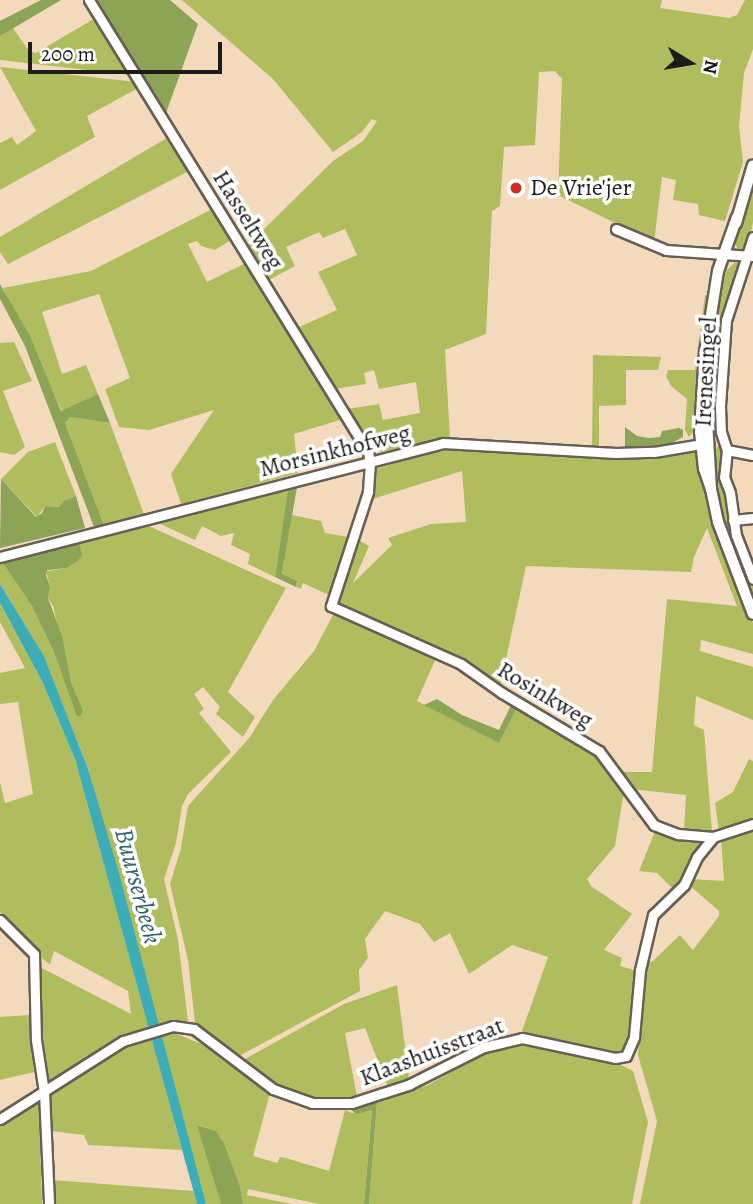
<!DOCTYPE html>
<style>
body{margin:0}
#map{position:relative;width:753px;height:1204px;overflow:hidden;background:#f3dabc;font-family:Alegreya,serif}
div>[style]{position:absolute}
.green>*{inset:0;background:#afbd5f}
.forest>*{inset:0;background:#8ba456}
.water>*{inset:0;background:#3cacb7}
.roads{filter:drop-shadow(2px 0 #675e54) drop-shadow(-2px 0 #675e54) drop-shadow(0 2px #675e54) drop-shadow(0 -2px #675e54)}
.minor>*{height:9px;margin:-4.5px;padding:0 4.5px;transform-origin:4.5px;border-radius:4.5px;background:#fff}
.major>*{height:10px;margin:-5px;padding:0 5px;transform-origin:5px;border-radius:5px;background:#fff}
.dots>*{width:19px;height:19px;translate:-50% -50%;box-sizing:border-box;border:4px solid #fff;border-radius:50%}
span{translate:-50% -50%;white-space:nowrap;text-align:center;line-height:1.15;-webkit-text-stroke:7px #fff;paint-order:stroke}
.poi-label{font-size:24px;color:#1c1c1c}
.left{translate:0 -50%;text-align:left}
.street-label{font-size:24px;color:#1c1c1c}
.water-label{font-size:26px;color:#2c646a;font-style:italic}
.north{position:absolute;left:655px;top:28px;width:70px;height:70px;-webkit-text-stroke:5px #fff;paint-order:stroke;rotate:101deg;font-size:19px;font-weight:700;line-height:28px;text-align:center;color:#1c1c1c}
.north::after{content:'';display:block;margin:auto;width:24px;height:32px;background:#1c1c1c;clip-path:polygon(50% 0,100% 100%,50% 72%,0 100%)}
.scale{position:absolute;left:28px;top:42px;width:194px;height:32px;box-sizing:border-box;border:4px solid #1c1c1c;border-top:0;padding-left:9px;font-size:21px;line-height:24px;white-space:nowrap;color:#1c1c1c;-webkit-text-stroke:5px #fff;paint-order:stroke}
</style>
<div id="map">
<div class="green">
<i style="clip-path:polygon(182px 0,662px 0,660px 8px,729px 18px,737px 15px,745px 0,753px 0,753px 49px,744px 73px,739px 126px,743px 162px,725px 221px,699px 215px,698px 204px,673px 200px,676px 180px,662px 177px,654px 242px,558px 195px,562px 79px,555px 71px,539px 72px,535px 145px,504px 147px,500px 206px,492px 211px,486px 334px,445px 350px,450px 439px,374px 453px,347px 409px,379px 404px,383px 420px,420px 413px,416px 382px,379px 389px,374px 370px,364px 373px,366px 384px,335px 389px,297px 328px,337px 310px,318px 272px,357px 255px,345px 229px,323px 238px,319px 232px,286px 247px,295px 266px,269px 280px,247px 246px,333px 161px,363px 141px,377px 121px,372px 119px,362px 132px,333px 152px,273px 79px)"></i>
<i style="clip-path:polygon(97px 17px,131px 75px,0 60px,0 36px,13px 28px,29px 51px,36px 53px)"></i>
<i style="clip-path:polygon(0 67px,137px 82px,140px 87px,87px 116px,95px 137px,0 190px,0 143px,12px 137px,17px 145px,36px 131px)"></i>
<i style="clip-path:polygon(170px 136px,191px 170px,8px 264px,0 252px,0 237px)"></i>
<i style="clip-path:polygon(753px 178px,753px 222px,748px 247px,743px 252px,738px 250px,735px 243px)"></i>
<i style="clip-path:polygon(214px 208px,233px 239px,215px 250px,201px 246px,197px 241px,188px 244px,207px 282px,248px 262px,343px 419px,294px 434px,298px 473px,181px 504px,171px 474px,214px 410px,149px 430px,119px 427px,105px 389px,130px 378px,99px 294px,42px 312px,62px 374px,86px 365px,98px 394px,62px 411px,3px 288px,91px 271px)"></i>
<i style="clip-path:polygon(735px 262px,742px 264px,732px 283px,717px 411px,712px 412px,712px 425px,717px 425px,717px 428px,710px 428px,709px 358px,723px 279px,727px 270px)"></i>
<i style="clip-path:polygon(705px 295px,712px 296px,694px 431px,689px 437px,685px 430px,687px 399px,671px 386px,666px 376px,668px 370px,695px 370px)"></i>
<i style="clip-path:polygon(14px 342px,32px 381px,3px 391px,25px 447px,14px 455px,0 452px,0 343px)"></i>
<i style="clip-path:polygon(593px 355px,661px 357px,658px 370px,626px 370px,626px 405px,599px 406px,599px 448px,592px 448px)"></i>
<i style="clip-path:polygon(70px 417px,110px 423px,144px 514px,104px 525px,65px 423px)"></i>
<i style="clip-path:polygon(55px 442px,76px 496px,65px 501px,60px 507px,45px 506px,37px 517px,1px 479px,28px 452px)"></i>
<i style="clip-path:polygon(720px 442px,726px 489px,739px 552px,753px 585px,753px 605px,734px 561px,716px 499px,714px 453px)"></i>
<i style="clip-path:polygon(458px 449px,624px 460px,670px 455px,686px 449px,696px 453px,723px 552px,753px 623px,753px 654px,701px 640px,700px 651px,753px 667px,753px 720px,696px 696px,694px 725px,704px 730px,712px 832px,684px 831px,686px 795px,630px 789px,620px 772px,652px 772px,667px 599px,737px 606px,707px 528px,694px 557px,691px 572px,526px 566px,500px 687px,336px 603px,357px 539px,369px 546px,353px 583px,392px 545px,388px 538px,431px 524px,466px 522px,462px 471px,366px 501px,373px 470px,425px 454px)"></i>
<i style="clip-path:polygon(315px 479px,288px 491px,275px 577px,248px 564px,250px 554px,231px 545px,234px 533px,221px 536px,202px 526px,195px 540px,152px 520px)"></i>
<i style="clip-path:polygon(292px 515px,321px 521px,325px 533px,349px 537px,331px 596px,303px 583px,301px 589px,296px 587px,297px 581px,282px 575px)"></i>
<i style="clip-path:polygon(142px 523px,286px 588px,228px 692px,255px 717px,243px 737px,216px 714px,220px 707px,203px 687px,194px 694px,204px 709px,199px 713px,231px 752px,188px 794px,182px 806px,176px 843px,164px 879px,178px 940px,188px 1021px,158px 1026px,88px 769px,44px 656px,0 584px,0 559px,32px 606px,54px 652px,76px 715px,80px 717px,81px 708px,71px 682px,53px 606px,48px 598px,50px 587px,46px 571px,67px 568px,77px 562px,78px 542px)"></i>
<i style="clip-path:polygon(0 603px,42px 681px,75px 759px,149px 1028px,121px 1038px,49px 1082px,41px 1024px,40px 967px,131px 1014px,128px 991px,54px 951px,50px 964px,46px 962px,0 912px,0 782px,5px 803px,33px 794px,18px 702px,0 704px,0 673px,25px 668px,0 622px)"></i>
<i style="clip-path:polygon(334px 613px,437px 656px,417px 701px,499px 743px,519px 704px,592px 749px,624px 791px,615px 846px,587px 879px,591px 886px,632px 914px,604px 950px,622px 958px,620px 966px,637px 971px,629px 1047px,621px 1054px,521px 1034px,548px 957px,512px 945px,469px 974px,450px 933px,434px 942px,420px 924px,385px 911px,365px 939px,368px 958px,359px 970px,360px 991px,239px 1056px,195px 1023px,188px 960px,170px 884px,181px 848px,188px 806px,250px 737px,273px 700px,314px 651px)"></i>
<i style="clip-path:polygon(749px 759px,753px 761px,753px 819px,719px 831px,715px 803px,733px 792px)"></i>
<i style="clip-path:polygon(753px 825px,753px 1204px,640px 1204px,657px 1121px,638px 1055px,644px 964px,653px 961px,680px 935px,693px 950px,719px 916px,719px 911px,688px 884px,690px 879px,724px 881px,721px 837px)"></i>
<i style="clip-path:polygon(656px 829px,707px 838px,675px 891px,657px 873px,639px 871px)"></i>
<i style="clip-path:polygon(397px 985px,409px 1078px,388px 1087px,365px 1028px,345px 1033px,357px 1097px,317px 1101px,287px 1092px,243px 1060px,344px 1004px)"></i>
<i style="clip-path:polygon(29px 1015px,34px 1072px,0 1080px,0 1017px)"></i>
<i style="clip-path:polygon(167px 1030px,204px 1045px,270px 1093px,253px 1156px,277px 1163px,280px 1157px,286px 1158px,329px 1171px,345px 1110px,352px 1113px,372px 1109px,364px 1204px,319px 1204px,248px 1189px,247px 1195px,292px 1204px,243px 1204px,240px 1186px,224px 1143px,216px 1131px,198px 1125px,221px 1204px,206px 1204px,159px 1032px)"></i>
<i style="clip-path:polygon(151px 1034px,182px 1150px,88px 1145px,84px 1135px,51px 1131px,50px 1092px,122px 1046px)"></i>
<i style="clip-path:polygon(516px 1044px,544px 1046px,619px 1064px,633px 1071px,648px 1122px,632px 1204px,369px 1204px,377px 1102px,428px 1085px,489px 1051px)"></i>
<i style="clip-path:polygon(42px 1095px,39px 1109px,42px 1204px,0 1204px,0 1123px)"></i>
<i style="clip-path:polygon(53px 1180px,193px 1191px,197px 1204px,54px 1204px)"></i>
</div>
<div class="forest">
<i style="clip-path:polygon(41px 0,61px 0,0 36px,0 21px)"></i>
<i style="clip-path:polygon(97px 0,170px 0,198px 24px,166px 113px)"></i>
<i style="clip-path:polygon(0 284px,30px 336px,61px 411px,98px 394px,110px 423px,70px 417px,65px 423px,104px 525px,94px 527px,25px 346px,0 299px)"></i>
<i style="clip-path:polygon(625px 427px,637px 436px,649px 438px,660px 437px,662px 431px,679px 428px,683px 430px,683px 437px,670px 444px,625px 449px)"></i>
<i style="clip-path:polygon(1px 479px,36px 517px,42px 513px,45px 506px,59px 507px,64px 501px,76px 496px,85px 528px,0 548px)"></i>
<i style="clip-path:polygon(297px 487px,282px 574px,297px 581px,296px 587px,275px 577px,288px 490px)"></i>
<i style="clip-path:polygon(79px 543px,82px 555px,77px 562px,67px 568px,47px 570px,46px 575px,50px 587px,48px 598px,62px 636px,71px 682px,83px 711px,80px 717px,76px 715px,54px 652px,32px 606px,0 559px)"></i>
<i style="clip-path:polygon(437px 699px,462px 715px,499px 730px,513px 701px,519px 704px,499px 743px,424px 705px)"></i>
<i style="clip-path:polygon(377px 1102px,369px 1204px,364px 1204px,372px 1110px,356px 1114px,350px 1109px)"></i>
<i style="clip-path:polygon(197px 1125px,216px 1131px,224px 1143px,240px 1186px,243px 1204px,221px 1204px)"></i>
</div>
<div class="water">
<i style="clip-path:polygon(0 584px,44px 656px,88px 769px,119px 873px,206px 1204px,197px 1204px,75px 759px,42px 681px,0 603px)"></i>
</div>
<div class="roads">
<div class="minor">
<i style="left:89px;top:0;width:531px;rotate:58.31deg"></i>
<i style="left:368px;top:452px;width:10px;rotate:79deg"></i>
<i style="left:370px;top:462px;width:30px;rotate:94deg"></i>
<i style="left:368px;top:492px;width:120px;rotate:108deg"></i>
<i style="left:331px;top:606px;width:142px;rotate:24deg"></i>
<i style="left:461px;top:664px;width:50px;rotate:35.3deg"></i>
<i style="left:502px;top:693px;width:113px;rotate:30.9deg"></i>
<i style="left:599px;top:751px;width:92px;rotate:53.4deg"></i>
<i style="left:654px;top:825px;width:26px;rotate:21deg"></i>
<i style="left:678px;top:834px;width:35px;rotate:5deg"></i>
<i style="left:616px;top:229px;width:54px;rotate:22.8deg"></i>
<i style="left:666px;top:250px;width:86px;rotate:4deg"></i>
<i style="left:753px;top:237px;width:87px;rotate:108deg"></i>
<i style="left:726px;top:320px;width:86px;rotate:94deg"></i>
<i style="left:720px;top:406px;width:26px;rotate:88deg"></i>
<i style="left:721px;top:432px;width:19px;rotate:72deg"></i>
<i style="left:727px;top:450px;width:26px;rotate:11deg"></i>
<i style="left:727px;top:450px;width:27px;rotate:96deg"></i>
<i style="left:724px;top:477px;width:17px;rotate:69deg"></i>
<i style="left:730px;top:493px;width:42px;rotate:81.9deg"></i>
<i style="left:736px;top:535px;width:47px;rotate:68.9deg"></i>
<i style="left:733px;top:520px;width:20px;rotate:-6deg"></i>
<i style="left:0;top:557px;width:457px;rotate:-14.4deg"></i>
<i style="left:443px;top:443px;width:173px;rotate:3.3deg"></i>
<i style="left:616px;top:453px;width:38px;rotate:-2deg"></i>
<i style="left:654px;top:452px;width:55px;rotate:-9.5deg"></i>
<i style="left:0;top:920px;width:48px;rotate:45deg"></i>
<i style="left:34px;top:954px;width:86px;rotate:88.7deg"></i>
<i style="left:36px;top:1040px;width:53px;rotate:81.3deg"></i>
<i style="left:44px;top:1092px;width:112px;rotate:87.4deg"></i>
<i style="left:0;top:1119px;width:146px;rotate:-32.4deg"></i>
<i style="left:123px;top:1041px;width:52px;rotate:-16.7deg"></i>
<i style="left:173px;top:1026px;width:21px;rotate:8deg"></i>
<i style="left:194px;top:1029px;width:99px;rotate:37.2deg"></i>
<i style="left:273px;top:1089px;width:41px;rotate:19.7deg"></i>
<i style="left:312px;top:1103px;width:40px"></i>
<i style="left:352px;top:1103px;width:33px;rotate:-18deg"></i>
<i style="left:383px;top:1093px;width:28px;rotate:-18deg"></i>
<i style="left:410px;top:1084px;width:83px;rotate:-26.6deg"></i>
<i style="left:484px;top:1047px;width:39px;rotate:-13deg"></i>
<i style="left:522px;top:1038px;width:95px;rotate:12.1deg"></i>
<i style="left:615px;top:1058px;width:11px;rotate:-10deg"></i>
<i style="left:626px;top:1056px;width:21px;rotate:-67deg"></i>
<i style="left:634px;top:1037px;width:67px;rotate:-84.9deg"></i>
<i style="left:640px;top:970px;width:57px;rotate:-76.7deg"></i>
<i style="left:653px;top:915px;width:43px;rotate:-44.1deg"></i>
<i style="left:684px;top:885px;width:31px;rotate:-65deg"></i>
<i style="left:697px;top:857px;width:26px;rotate:-51deg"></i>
<i style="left:713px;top:837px;width:42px;rotate:-18deg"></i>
</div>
<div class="major">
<i style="left:736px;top:223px;width:60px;rotate:-73.7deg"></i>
<i style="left:706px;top:403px;width:86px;rotate:86.7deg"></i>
<i style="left:711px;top:489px;width:34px;rotate:78deg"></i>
<i style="left:718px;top:522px;width:98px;rotate:69.2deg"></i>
<i style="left:711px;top:489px;width:21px;rotate:-109deg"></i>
<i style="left:704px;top:469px;width:37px;rotate:-96deg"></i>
<i style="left:700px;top:432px;width:79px;rotate:-86.4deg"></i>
<i style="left:705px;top:353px;width:83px;rotate:-81deg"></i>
<i style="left:718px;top:271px;width:57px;rotate:-70.6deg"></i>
</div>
</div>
<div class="dots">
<i style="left:516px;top:188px;background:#c8321e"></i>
</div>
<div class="poi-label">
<span class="left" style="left:530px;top:188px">De Vrie'jer</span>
</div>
<div class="street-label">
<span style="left:248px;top:220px;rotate:58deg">Hasseltweg</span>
<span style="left:706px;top:372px;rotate:-87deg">Irenesingel</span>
<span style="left:335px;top:451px;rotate:-14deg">Morsinkhofweg</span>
<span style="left:545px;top:695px;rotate:31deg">Rosinkweg</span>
<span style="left:432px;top:1052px;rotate:-21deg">Klaashuisstraat</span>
</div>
<div class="water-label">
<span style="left:138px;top:886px;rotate:75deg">Buurserbeek</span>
</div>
<div class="north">N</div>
<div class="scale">200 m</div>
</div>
